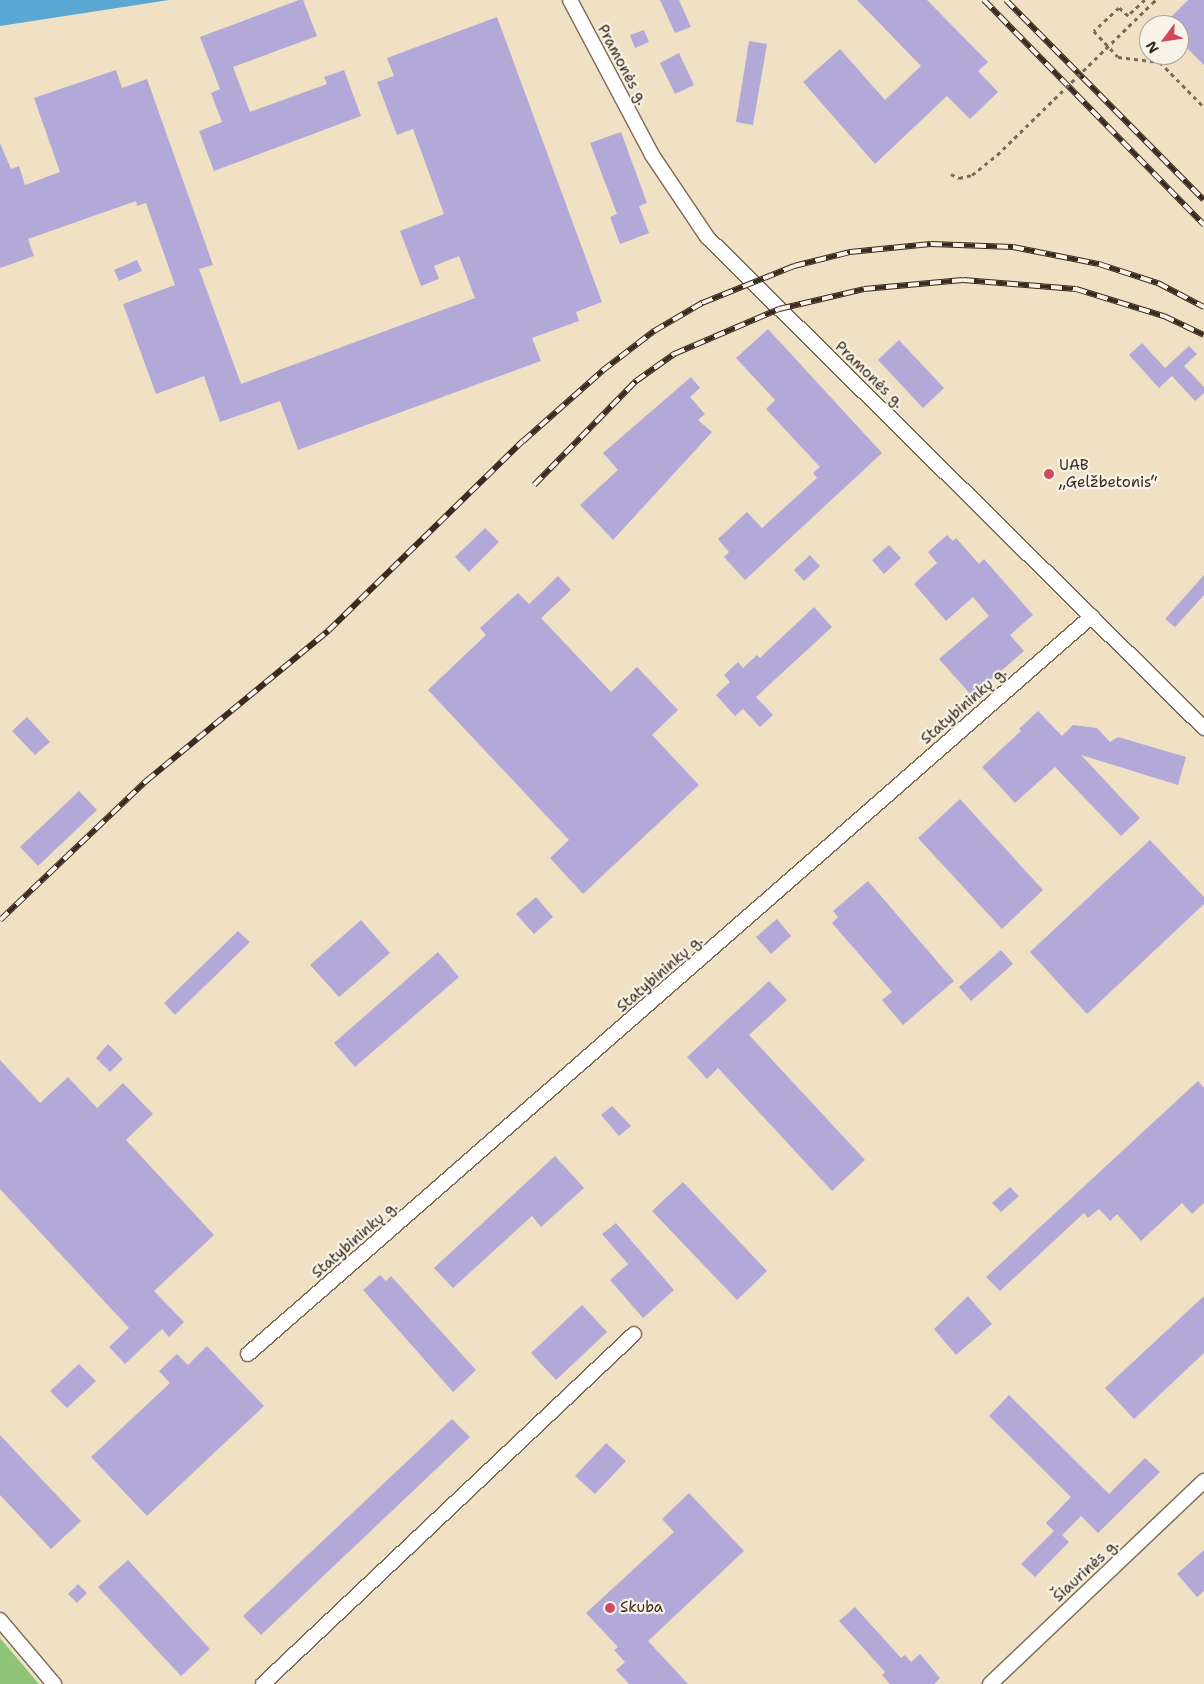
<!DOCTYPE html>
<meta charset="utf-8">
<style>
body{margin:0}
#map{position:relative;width:1204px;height:1684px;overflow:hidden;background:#f0e1c4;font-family:"Shantell Sans",sans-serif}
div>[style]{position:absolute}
.green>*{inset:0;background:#8dc477}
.water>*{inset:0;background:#59a7d2}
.building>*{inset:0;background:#b2a9d9}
.path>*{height:2.5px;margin-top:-1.25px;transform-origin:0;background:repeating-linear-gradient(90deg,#7a6a58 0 4px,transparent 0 8px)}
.roads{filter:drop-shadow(1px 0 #7a6a58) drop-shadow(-1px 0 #7a6a58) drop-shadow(0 1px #7a6a58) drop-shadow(0 -1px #7a6a58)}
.street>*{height:14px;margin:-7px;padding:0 7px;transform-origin:7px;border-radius:7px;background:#fff}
.rail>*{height:5.5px;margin-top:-2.75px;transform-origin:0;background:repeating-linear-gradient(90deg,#f7f3e8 0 11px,#3b2a1e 0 22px);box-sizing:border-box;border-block:1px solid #3b2a1e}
.path-bridge>*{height:2.5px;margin-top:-1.25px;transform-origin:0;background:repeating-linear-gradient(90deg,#7a6a58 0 4px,transparent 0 8px)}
.dots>*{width:14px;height:14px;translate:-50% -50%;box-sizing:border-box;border:2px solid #f7f3e8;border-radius:50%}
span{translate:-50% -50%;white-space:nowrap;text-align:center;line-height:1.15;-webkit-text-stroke:4.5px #f7f3e8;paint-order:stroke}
.street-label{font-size:15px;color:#3b2a1e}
.poi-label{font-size:15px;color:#3b2a1e}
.left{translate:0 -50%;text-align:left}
.north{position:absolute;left:1139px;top:15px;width:50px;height:50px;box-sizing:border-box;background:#f7f3e8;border:1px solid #aca397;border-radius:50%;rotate:239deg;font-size:14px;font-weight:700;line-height:20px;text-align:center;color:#3b2a1e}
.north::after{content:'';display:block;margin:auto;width:18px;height:22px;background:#d1495b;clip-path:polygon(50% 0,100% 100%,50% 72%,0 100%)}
</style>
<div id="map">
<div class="green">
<i style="clip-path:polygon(0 1638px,39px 1684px,0 1684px)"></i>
</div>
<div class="water">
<i style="clip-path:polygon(0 0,169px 0,0 26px)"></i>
</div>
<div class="building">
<i style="clip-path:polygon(299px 0,303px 0,317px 36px,233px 67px,250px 112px,327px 84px,324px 77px,344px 70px,361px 116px,214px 171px,199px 131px,222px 122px,211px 93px,220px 89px,200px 37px)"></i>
<i style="clip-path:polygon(660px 0,679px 0,691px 27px,675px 33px)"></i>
<i style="clip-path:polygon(857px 0,927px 0,988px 62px,978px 71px,998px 92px,970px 119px,947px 96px,875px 164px,803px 82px,840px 49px,885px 100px,921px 66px)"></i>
<i style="clip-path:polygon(1188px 0,1204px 0,1204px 65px,1179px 40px,1179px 25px,1163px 25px)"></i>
<i style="clip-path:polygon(497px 17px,602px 302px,576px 312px,579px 321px,532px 338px,541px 361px,298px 450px,280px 401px,220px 422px,204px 376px,156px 394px,123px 304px,175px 285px,146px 203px,137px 206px,136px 201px,28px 239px,34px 256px,0 268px,0 143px,11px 169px,19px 166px,25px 185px,60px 172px,34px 98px,116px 70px,122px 88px,147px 79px,213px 265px,199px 269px,241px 384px,475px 298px,459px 256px,434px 266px,439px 279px,421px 286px,400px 231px,444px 214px,413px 129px,397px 135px,377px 82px,394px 76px,387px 58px)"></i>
<i style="clip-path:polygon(644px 30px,649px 42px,635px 48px,630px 35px)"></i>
<i style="clip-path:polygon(749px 41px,767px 44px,753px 125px,736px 122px)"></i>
<i style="clip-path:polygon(679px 53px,694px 85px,675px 94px,660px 63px)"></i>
<i style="clip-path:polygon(621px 132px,647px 203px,639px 206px,649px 233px,620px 244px,610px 217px,617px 214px,590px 143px)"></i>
<i style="clip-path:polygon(137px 260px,142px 271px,119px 281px,114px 270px)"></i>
<i style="clip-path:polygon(768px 329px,882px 453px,745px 580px,724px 557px,729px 552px,718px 539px,747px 512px,762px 528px,817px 478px,813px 473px,820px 467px,766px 409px,775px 400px,736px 358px)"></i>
<i style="clip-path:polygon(899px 340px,944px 388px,923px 408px,878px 360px)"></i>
<i style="clip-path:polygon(1142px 343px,1165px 368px,1189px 346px,1197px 354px,1184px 366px,1204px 387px,1204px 393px,1195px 401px,1172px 376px,1159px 388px,1129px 355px)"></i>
<i style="clip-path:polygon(691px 377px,700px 388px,690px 397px,705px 414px,698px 420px,712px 432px,613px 540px,580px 505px,618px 470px,603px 453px)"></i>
<i style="clip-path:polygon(485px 528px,499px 542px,469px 572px,455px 557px)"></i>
<i style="clip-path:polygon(947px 535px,953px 541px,956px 538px,979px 564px,984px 559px,1033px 615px,1010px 635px,1024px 651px,972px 696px,939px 659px,989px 616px,973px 597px,946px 621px,914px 584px,937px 563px,928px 552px)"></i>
<i style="clip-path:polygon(889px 545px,901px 558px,884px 574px,872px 560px)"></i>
<i style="clip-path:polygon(810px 555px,820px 566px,804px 581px,794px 570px)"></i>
<i style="clip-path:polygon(1204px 575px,1204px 595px,1175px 627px,1165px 619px)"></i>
<i style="clip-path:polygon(558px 576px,571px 590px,541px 618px,611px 692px,637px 667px,678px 710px,652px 735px,699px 785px,583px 894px,550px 858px,569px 840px,428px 690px,486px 635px,480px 628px,518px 593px,529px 604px)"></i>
<i style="clip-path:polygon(814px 607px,832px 627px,756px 697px,773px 715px,760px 727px,743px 709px,735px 716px,716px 695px,730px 682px,724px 675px,738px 662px,743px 668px,757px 655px,760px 658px)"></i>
<i style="clip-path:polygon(1038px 711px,1062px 736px,1073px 725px,1097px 728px,1110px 742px,1118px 737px,1186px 757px,1178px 785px,1081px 755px,1140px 818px,1121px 836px,1055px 767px,1015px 803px,982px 767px,1021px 731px,1019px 729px)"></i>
<i style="clip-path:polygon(27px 717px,50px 742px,35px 755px,12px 731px)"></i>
<i style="clip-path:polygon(79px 791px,97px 810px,38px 866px,20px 847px)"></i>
<i style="clip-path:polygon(960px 799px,1043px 890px,1002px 929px,918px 838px)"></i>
<i style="clip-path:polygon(1150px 840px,1204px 897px,1204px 904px,1087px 1014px,1030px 952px)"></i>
<i style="clip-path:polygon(868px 881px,954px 981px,903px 1025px,882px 1000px,892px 992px,832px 923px,838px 917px,833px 911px)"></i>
<i style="clip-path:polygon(536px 897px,553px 917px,534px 934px,516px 914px)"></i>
<i style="clip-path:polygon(777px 919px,791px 936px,771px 954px,756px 937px)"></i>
<i style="clip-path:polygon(361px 920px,390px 953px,339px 997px,310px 965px)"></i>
<i style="clip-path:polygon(238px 931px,250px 942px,175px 1015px,164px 1003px)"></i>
<i style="clip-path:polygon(1001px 950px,1013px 964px,971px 1001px,959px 987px)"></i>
<i style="clip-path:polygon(438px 952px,459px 977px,355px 1067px,334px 1043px)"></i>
<i style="clip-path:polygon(769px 981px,787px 1000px,749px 1035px,865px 1160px,832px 1191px,718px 1068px,707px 1079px,687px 1057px)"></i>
<i style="clip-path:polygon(108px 1044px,123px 1059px,110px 1072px,96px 1058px)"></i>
<i style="clip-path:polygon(0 1060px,40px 1103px,68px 1077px,97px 1108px,123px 1083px,153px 1114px,126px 1140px,214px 1235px,154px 1291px,184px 1322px,169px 1337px,162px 1329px,125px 1364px,109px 1347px,129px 1328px,0 1189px)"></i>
<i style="clip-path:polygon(1198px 1081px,1204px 1088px,1204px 1203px,1192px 1214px,1182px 1203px,1141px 1241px,1117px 1214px,1110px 1221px,1099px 1209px,1088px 1218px,1084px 1213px,1000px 1291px,986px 1277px)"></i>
<i style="clip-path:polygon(612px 1106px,631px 1126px,619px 1136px,601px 1115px)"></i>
<i style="clip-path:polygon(555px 1156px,584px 1188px,541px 1227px,532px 1216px,453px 1288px,434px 1268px)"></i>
<i style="clip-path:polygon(683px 1182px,767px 1271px,737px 1300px,652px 1211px)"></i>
<i style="clip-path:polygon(1010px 1187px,1019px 1196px,1001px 1212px,992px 1203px)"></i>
<i style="clip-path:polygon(616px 1223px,674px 1290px,643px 1318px,610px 1280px,628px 1264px,602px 1234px)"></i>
<i style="clip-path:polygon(380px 1275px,386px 1281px,391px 1276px,476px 1370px,453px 1392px,363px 1290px)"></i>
<i style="clip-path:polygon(968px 1296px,992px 1324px,956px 1355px,934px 1329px)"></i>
<i style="clip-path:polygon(1204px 1296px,1204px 1353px,1134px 1419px,1105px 1388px)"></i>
<i style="clip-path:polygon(582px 1305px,607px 1332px,556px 1380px,531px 1353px)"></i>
<i style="clip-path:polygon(207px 1346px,264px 1406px,147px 1516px,91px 1457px,170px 1383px,159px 1371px,177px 1354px,188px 1365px)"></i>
<i style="clip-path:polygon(79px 1364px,96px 1381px,67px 1408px,50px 1391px)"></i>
<i style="clip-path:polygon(1009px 1395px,1109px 1494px,1145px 1458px,1160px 1472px,1098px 1533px,1081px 1516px,1062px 1535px,1069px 1542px,1035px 1577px,1021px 1564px,1054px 1531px,1046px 1523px,1071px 1497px,989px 1416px)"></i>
<i style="clip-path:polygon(452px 1419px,470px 1437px,261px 1635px,243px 1616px)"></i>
<i style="clip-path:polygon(0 1435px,81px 1521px,51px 1549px,0 1495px)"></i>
<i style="clip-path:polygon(606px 1443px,626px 1461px,595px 1494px,575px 1476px)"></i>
<i style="clip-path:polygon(689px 1493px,744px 1551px,648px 1641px,688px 1684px,629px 1684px,616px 1670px,625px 1662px,614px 1650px,618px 1647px,586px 1613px,674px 1532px,662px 1519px)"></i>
<i style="clip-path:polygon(1204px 1550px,1204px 1591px,1197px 1597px,1177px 1574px)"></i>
<i style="clip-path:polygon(128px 1560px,210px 1649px,181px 1676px,98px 1587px)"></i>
<i style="clip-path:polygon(78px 1584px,87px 1593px,77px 1603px,68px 1594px)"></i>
<i style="clip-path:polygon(855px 1607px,901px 1658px,905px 1655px,911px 1662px,920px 1654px,940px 1678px,934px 1684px,890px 1684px,882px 1675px,885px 1672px,839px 1621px)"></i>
</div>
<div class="path">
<i style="left:1145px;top:0;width:23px;rotate:137deg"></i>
<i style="left:1128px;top:16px;width:12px;rotate:-138deg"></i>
<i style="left:1119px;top:8px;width:34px;rotate:137deg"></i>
<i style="left:1094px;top:31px;width:35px;rotate:47deg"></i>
<i style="left:1118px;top:57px;width:42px;rotate:6.8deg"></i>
<i style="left:1160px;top:62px;width:63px;rotate:45.6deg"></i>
<i style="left:1152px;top:3px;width:5px;rotate:-37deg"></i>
<i style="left:951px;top:174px;width:9px;rotate:27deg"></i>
<i style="left:959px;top:178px;width:13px;rotate:-13deg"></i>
<i style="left:972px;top:175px;width:32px;rotate:-39deg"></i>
</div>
<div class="roads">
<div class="street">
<i style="left:570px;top:0;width:175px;rotate:62.1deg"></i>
<i style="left:652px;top:155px;width:99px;rotate:56.1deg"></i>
<i style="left:707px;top:237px;width:699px;rotate:44.65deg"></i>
<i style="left:248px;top:1354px;width:1121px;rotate:-41.17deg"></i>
<i style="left:0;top:1620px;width:84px;rotate:49.8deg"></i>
<i style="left:263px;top:1684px;width:510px;rotate:-43.33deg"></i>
<i style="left:990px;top:1684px;width:295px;rotate:-43.5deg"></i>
</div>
</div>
<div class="rail">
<i style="left:984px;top:0;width:315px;rotate:45.6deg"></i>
<i style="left:1006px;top:0;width:281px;rotate:45.3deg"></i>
<i style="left:534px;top:485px;width:146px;rotate:-45.6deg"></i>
<i style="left:636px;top:381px;width:47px;rotate:-35.4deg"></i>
<i style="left:674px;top:354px;width:114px;rotate:-23.2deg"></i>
<i style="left:779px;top:309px;width:87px;rotate:-13.2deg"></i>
<i style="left:864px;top:289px;width:99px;rotate:-5.2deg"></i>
<i style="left:963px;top:280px;width:113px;rotate:4.6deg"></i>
<i style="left:1076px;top:289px;width:92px;rotate:17.1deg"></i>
<i style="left:1164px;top:316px;width:44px;rotate:25.4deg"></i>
<i style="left:0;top:920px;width:202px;rotate:-43.6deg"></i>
<i style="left:146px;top:781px;width:236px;rotate:-39.5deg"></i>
<i style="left:328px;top:631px;width:272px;rotate:-44.3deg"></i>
<i style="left:523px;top:441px;width:106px;rotate:-41.5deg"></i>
<i style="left:602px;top:371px;width:66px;rotate:-37.6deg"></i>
<i style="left:654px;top:331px;width:56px;rotate:-30.3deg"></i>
<i style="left:702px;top:303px;width:99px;rotate:-21.9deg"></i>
<i style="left:794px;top:266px;width:58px;rotate:-14deg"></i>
<i style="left:850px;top:252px;width:81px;rotate:-5.6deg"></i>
<i style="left:931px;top:244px;width:82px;rotate:2.1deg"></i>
<i style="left:1013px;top:247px;width:88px;rotate:11.2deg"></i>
<i style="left:1099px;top:264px;width:62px;rotate:17.9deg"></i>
<i style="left:1158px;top:283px;width:52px;rotate:27.6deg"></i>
</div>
<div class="path-bridge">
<i style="left:997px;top:155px;width:217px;rotate:-44.4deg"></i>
</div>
<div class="dots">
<i style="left:1049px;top:474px;background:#d1495b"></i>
<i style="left:610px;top:1608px;background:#d1495b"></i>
</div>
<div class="street-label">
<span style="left:622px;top:65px;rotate:62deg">Pramonės g.</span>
<span style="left:869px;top:375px;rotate:44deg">Pramonės g.</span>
<span style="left:964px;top:706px;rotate:-41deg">Statybininkų g.</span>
<span style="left:660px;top:974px;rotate:-41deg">Statybininkų g.</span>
<span style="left:355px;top:1240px;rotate:-41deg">Statybininkų g.</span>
<span style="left:1086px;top:1571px;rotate:-43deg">Šiaurinės g.</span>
</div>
<div class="poi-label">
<span class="left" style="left:1059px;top:474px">UAB<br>„Gelžbetonis“</span>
<span class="left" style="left:620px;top:1608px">Skuba</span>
</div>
<div class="north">N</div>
</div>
